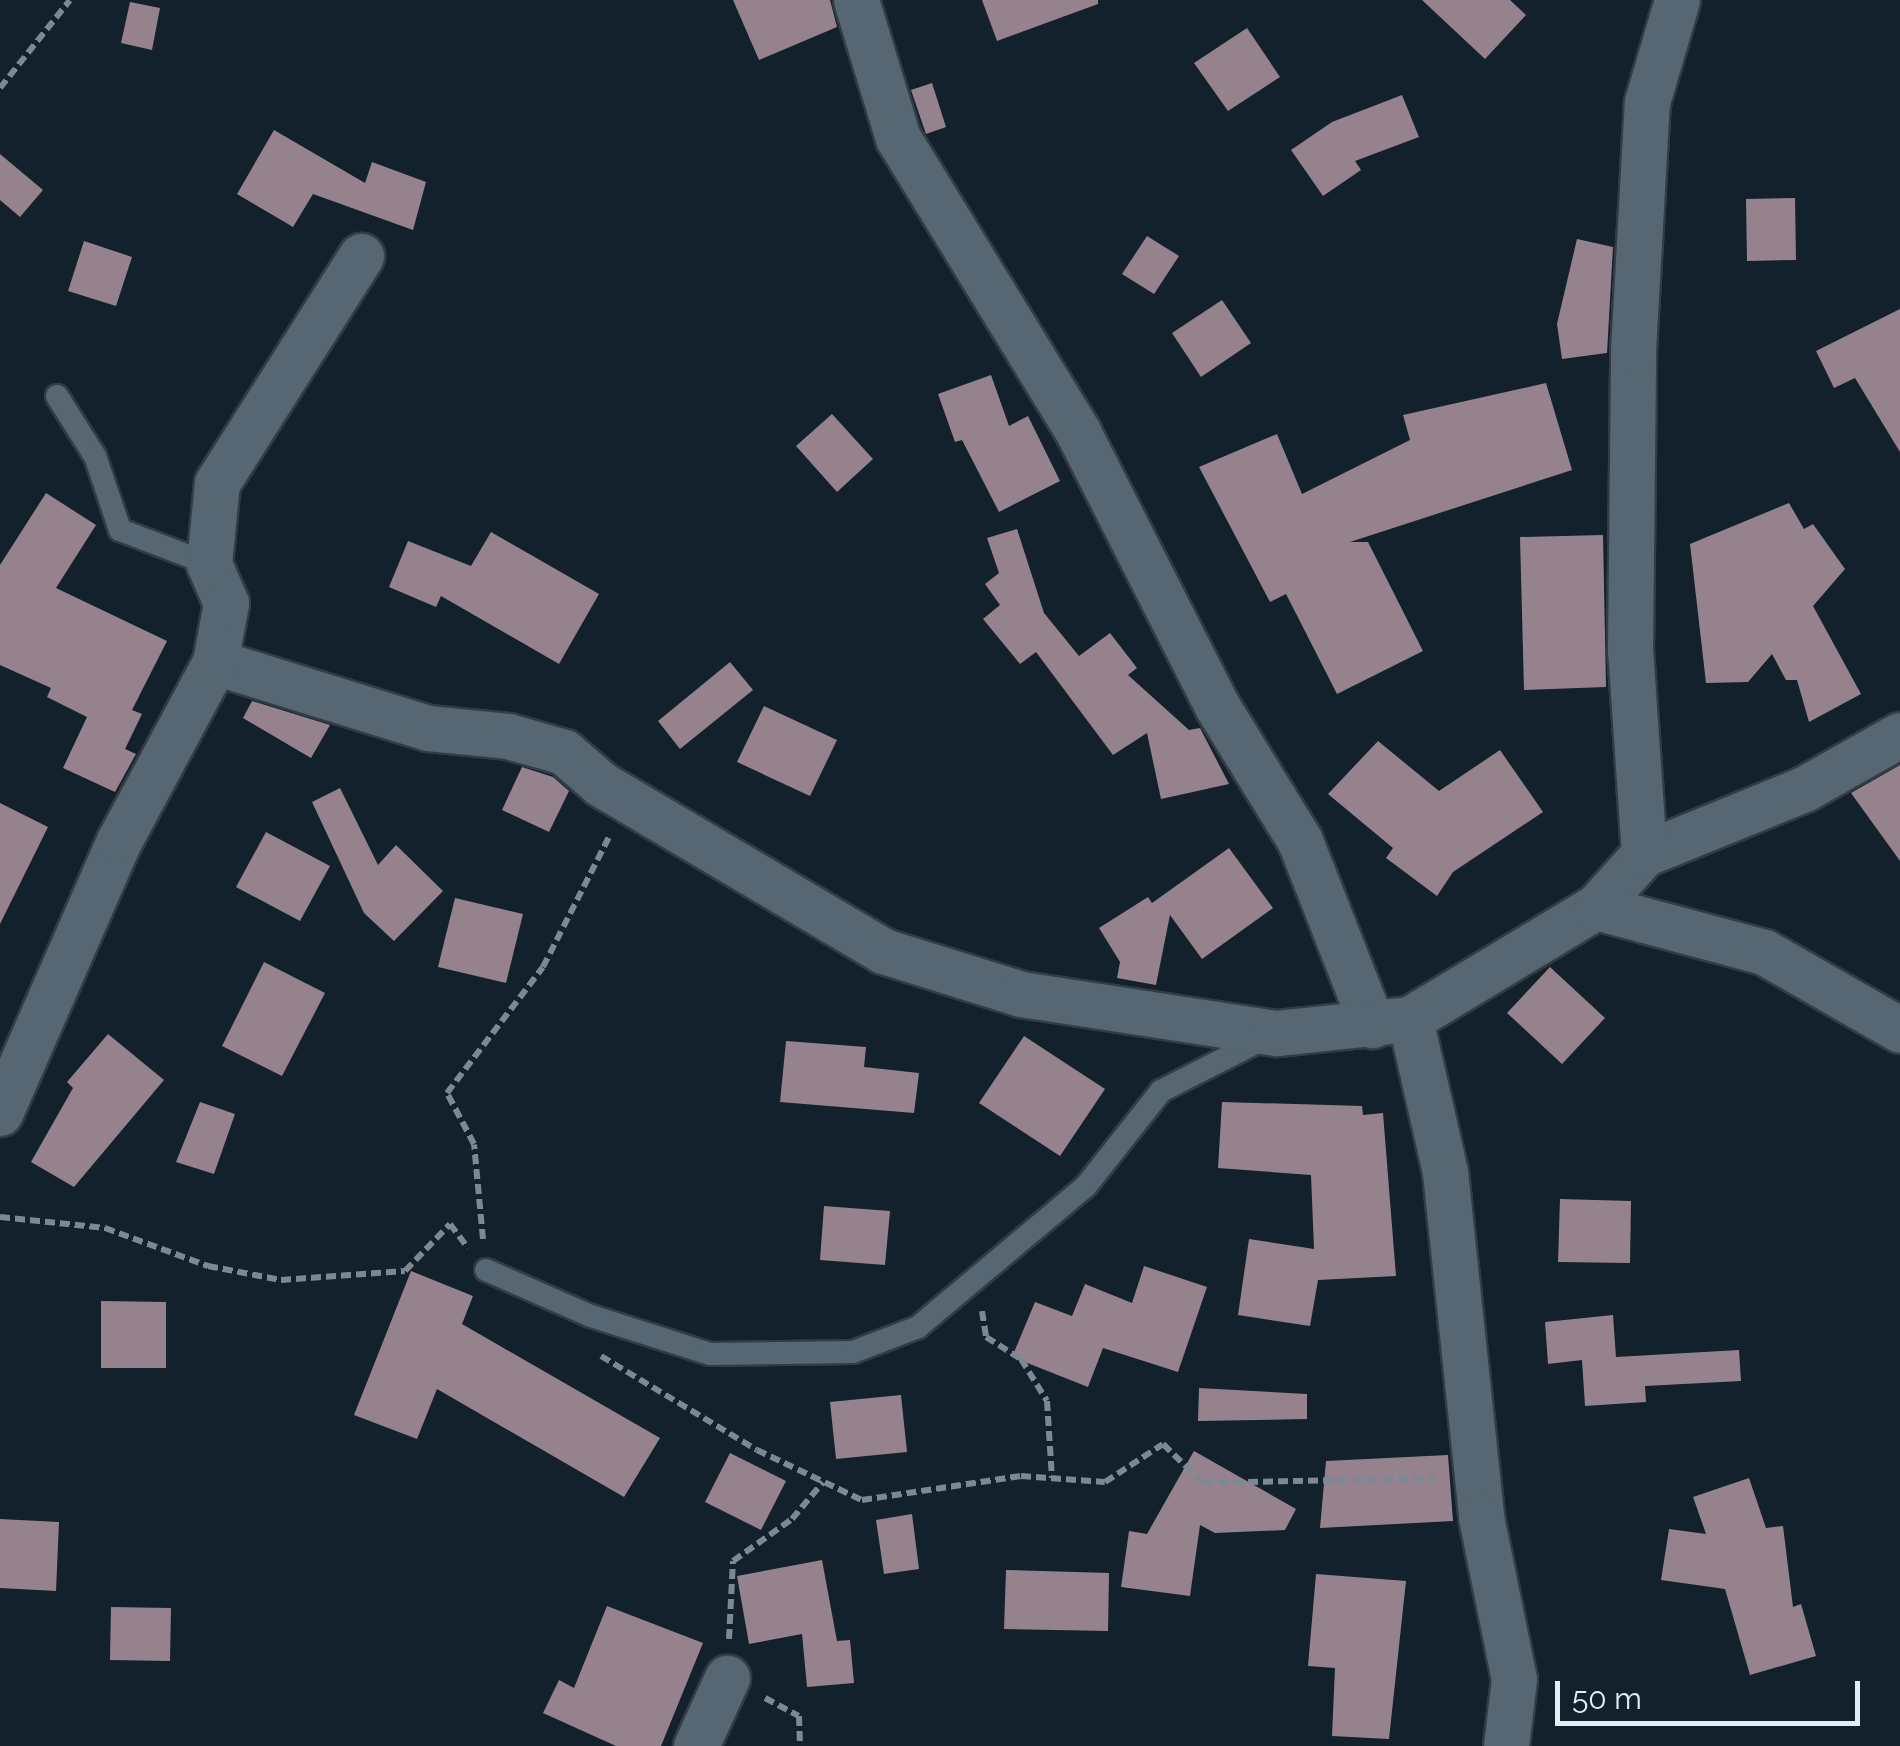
<!DOCTYPE html>
<style>
body{margin:0}
#map{position:relative;width:1900px;height:1746px;overflow:hidden;background:#12212c;font-family:Raleway,sans-serif}
div>[style]{position:absolute}
.building>*{inset:0;background:#96828d}
.path>*{height:6px;margin-top:-3px;transform-origin:0;background:repeating-linear-gradient(90deg,#7d8992 0 10px,transparent 0 15px)}
.roads{filter:drop-shadow(2px 0 #333c45) drop-shadow(-2px 0 #333c45) drop-shadow(0 2px #333c45) drop-shadow(0 -2px #333c45)}
.lane>*{height:22px;margin:-11px;padding:0 11px;transform-origin:11px;border-radius:11px;background:#566773}
.street>*{height:45px;margin:-22.5px;padding:0 22.5px;transform-origin:22.5px;border-radius:22.5px;background:#566773}
span{translate:-50% -50%;white-space:nowrap;text-align:center;line-height:1.15;-webkit-text-stroke:9px #12212c;paint-order:stroke}
.scale{position:absolute;left:1555px;top:1681px;width:305px;height:45px;box-sizing:border-box;border:5px solid #e3edf4;border-top:0;padding-left:12px;font-size:30px;line-height:35px;white-space:nowrap;color:#e3edf4;-webkit-text-stroke:8px #12212c;paint-order:stroke}
</style>
<div id="map">
<div class="building">
<i style="clip-path:polygon(733px 0,830px 0,837px 27px,759px 60px)"></i>
<i style="clip-path:polygon(982px 0,1098px 0,1098px 4px,997px 41px)"></i>
<i style="clip-path:polygon(1422px 0,1510px 0,1526px 15px,1485px 59px)"></i>
<i style="clip-path:polygon(130px 2px,160px 8px,152px 50px,121px 43px)"></i>
<i style="clip-path:polygon(1247px 28px,1280px 77px,1228px 111px,1194px 63px)"></i>
<i style="clip-path:polygon(932px 83px,946px 127px,926px 134px,911px 90px)"></i>
<i style="clip-path:polygon(1402px 95px,1419px 137px,1355px 161px,1361px 170px,1323px 196px,1291px 150px,1332px 122px)"></i>
<i style="clip-path:polygon(274px 130px,365px 183px,372px 162px,426px 182px,413px 230px,313px 194px,293px 227px,237px 194px)"></i>
<i style="clip-path:polygon(0 154px,43px 190px,20px 217px,0 200px)"></i>
<i style="clip-path:polygon(1795px 198px,1796px 260px,1747px 261px,1746px 199px)"></i>
<i style="clip-path:polygon(1147px 236px,1179px 256px,1154px 294px,1122px 274px)"></i>
<i style="clip-path:polygon(1577px 239px,1613px 247px,1607px 353px,1562px 359px,1557px 324px)"></i>
<i style="clip-path:polygon(84px 241px,132px 257px,116px 306px,68px 291px)"></i>
<i style="clip-path:polygon(1222px 300px,1251px 343px,1201px 377px,1172px 333px)"></i>
<i style="clip-path:polygon(1900px 309px,1900px 452px,1855px 378px,1834px 388px,1816px 351px)"></i>
<i style="clip-path:polygon(991px 375px,1009px 426px,1028px 416px,1060px 481px,999px 512px,962px 440px,955px 442px,938px 394px)"></i>
<i style="clip-path:polygon(1546px 383px,1572px 470px,1350px 542px,1368px 542px,1423px 651px,1337px 694px,1286px 594px,1270px 602px,1199px 467px,1277px 434px,1302px 494px,1410px 440px,1403px 415px)"></i>
<i style="clip-path:polygon(832px 414px,873px 459px,837px 492px,796px 446px)"></i>
<i style="clip-path:polygon(46px 493px,96px 525px,56px 588px,167px 641px,132px 710px,142px 714px,125px 749px,136px 754px,115px 792px,63px 768px,87px 717px,47px 697px,51px 688px,0 665px,0 565px)"></i>
<i style="clip-path:polygon(1789px 503px,1804px 529px,1813px 524px,1845px 569px,1813px 606px,1861px 694px,1809px 722px,1797px 680px,1786px 680px,1772px 654px,1748px 682px,1706px 683px,1690px 544px)"></i>
<i style="clip-path:polygon(1017px 529px,1044px 613px,1079px 656px,1110px 633px,1137px 668px,1128px 675px,1189px 730px,1200px 728px,1229px 784px,1161px 799px,1147px 733px,1113px 755px,1036px 652px,1020px 664px,983px 619px,1000px 605px,985px 584px,999px 573px,987px 538px)"></i>
<i style="clip-path:polygon(491px 532px,599px 594px,559px 664px,441px 596px,436px 607px,389px 587px,408px 541px,471px 566px)"></i>
<i style="clip-path:polygon(1603px 535px,1606px 687px,1524px 690px,1520px 537px)"></i>
<i style="clip-path:polygon(730px 662px,753px 690px,680px 749px,658px 721px)"></i>
<i style="clip-path:polygon(252px 701px,330px 725px,311px 758px,243px 718px)"></i>
<i style="clip-path:polygon(764px 706px,837px 740px,810px 796px,737px 762px)"></i>
<i style="clip-path:polygon(1378px 741px,1439px 791px,1500px 750px,1543px 812px,1453px 872px,1437px 896px,1386px 858px,1393px 848px,1328px 794px)"></i>
<i style="clip-path:polygon(1900px 765px,1900px 861px,1851px 793px)"></i>
<i style="clip-path:polygon(522px 767px,553px 777px,569px 791px,549px 832px,502px 810px)"></i>
<i style="clip-path:polygon(340px 788px,378px 865px,396px 845px,443px 891px,394px 941px,364px 913px,312px 802px)"></i>
<i style="clip-path:polygon(0 803px,48px 827px,0 924px)"></i>
<i style="clip-path:polygon(266px 832px,330px 866px,300px 921px,236px 887px)"></i>
<i style="clip-path:polygon(1229px 848px,1273px 908px,1202px 959px,1170px 915px,1156px 985px,1117px 978px,1120px 962px,1099px 928px,1148px 897px,1152px 903px)"></i>
<i style="clip-path:polygon(455px 898px,523px 914px,506px 983px,438px 967px)"></i>
<i style="clip-path:polygon(264px 962px,325px 993px,282px 1076px,222px 1046px)"></i>
<i style="clip-path:polygon(1550px 967px,1605px 1018px,1562px 1064px,1507px 1013px)"></i>
<i style="clip-path:polygon(108px 1034px,164px 1080px,74px 1187px,31px 1162px,73px 1088px,67px 1082px)"></i>
<i style="clip-path:polygon(1024px 1036px,1105px 1089px,1060px 1156px,979px 1103px)"></i>
<i style="clip-path:polygon(786px 1041px,866px 1047px,864px 1067px,919px 1073px,914px 1113px,780px 1102px)"></i>
<i style="clip-path:polygon(200px 1102px,235px 1114px,214px 1174px,176px 1162px)"></i>
<i style="clip-path:polygon(1222px 1102px,1362px 1106px,1363px 1115px,1383px 1113px,1396px 1276px,1318px 1280px,1310px 1326px,1238px 1315px,1249px 1239px,1314px 1249px,1311px 1175px,1218px 1168px)"></i>
<i style="clip-path:polygon(1560px 1199px,1631px 1201px,1630px 1263px,1558px 1262px)"></i>
<i style="clip-path:polygon(824px 1206px,890px 1211px,885px 1265px,820px 1260px)"></i>
<i style="clip-path:polygon(1144px 1266px,1207px 1287px,1178px 1372px,1103px 1348px,1088px 1387px,1012px 1357px,1035px 1302px,1072px 1316px,1085px 1284px,1132px 1303px)"></i>
<i style="clip-path:polygon(411px 1271px,473px 1296px,462px 1324px,660px 1438px,624px 1497px,437px 1389px,417px 1439px,354px 1415px)"></i>
<i style="clip-path:polygon(101px 1301px,166px 1302px,166px 1368px,101px 1368px)"></i>
<i style="clip-path:polygon(1613px 1315px,1616px 1357px,1739px 1350px,1741px 1381px,1645px 1386px,1646px 1402px,1585px 1406px,1582px 1360px,1548px 1364px,1545px 1322px)"></i>
<i style="clip-path:polygon(1199px 1388px,1307px 1394px,1307px 1419px,1198px 1421px)"></i>
<i style="clip-path:polygon(901px 1395px,907px 1452px,836px 1459px,830px 1402px)"></i>
<i style="clip-path:polygon(1194px 1451px,1296px 1509px,1285px 1530px,1215px 1533px,1200px 1525px,1190px 1596px,1121px 1587px,1129px 1531px,1147px 1534px)"></i>
<i style="clip-path:polygon(730px 1453px,786px 1481px,761px 1530px,705px 1502px)"></i>
<i style="clip-path:polygon(1448px 1455px,1453px 1521px,1320px 1528px,1326px 1461px)"></i>
<i style="clip-path:polygon(1749px 1478px,1766px 1528px,1783px 1526px,1793px 1607px,1801px 1604px,1816px 1656px,1750px 1675px,1725px 1589px,1661px 1580px,1669px 1529px,1706px 1534px,1693px 1497px)"></i>
<i style="clip-path:polygon(912px 1514px,919px 1569px,884px 1574px,876px 1520px)"></i>
<i style="clip-path:polygon(0 1519px,59px 1522px,56px 1591px,0 1588px)"></i>
<i style="clip-path:polygon(822px 1560px,837px 1641px,850px 1640px,854px 1683px,807px 1687px,802px 1634px,749px 1644px,737px 1576px)"></i>
<i style="clip-path:polygon(1006px 1570px,1109px 1573px,1108px 1631px,1004px 1629px)"></i>
<i style="clip-path:polygon(1316px 1574px,1406px 1581px,1389px 1739px,1332px 1736px,1335px 1668px,1308px 1666px)"></i>
<i style="clip-path:polygon(607px 1606px,703px 1643px,661px 1746px,616px 1746px,543px 1713px,559px 1680px,574px 1688px)"></i>
<i style="clip-path:polygon(111px 1607px,171px 1608px,170px 1661px,110px 1660px)"></i>
</div>
<div class="path">
<i style="left:0;top:88px;width:112px;rotate:-51.5deg"></i>
<i style="left:0;top:1217px;width:106px;rotate:6deg"></i>
<i style="left:105px;top:1228px;width:110px;rotate:20.3deg"></i>
<i style="left:208px;top:1266px;width:74px;rotate:10.9deg"></i>
<i style="left:281px;top:1280px;width:124px;rotate:-4.2deg"></i>
<i style="left:405px;top:1271px;width:65px;rotate:-46.2deg"></i>
<i style="left:450px;top:1224px;width:30px;rotate:53deg"></i>
<i style="left:483px;top:1239px;width:95px;rotate:-95.4deg"></i>
<i style="left:474px;top:1144px;width:58px;rotate:-117.9deg"></i>
<i style="left:447px;top:1093px;width:158px;rotate:-52.7deg"></i>
<i style="left:543px;top:967px;width:146px;rotate:-63.1deg"></i>
<i style="left:982px;top:1311px;width:26px;rotate:81deg"></i>
<i style="left:986px;top:1337px;width:41px;rotate:32.2deg"></i>
<i style="left:1021px;top:1359px;width:49px;rotate:58.2deg"></i>
<i style="left:1047px;top:1401px;width:77px;rotate:86.3deg"></i>
<i style="left:601px;top:1356px;width:182px;rotate:31.1deg"></i>
<i style="left:757px;top:1450px;width:116px;rotate:25.5deg"></i>
<i style="left:862px;top:1500px;width:161px;rotate:-8.6deg"></i>
<i style="left:1021px;top:1476px;width:84px;rotate:4.1deg"></i>
<i style="left:1105px;top:1482px;width:69px;rotate:-33.2deg"></i>
<i style="left:1163px;top:1444px;width:56px;rotate:44.3deg"></i>
<i style="left:1203px;top:1483px;width:232px;rotate:-1.2deg"></i>
<i style="left:729px;top:1639px;width:78px;rotate:-87.1deg"></i>
<i style="left:733px;top:1561px;width:72px;rotate:-35.4deg"></i>
<i style="left:792px;top:1519px;width:48px;rotate:-50deg"></i>
<i style="left:765px;top:1698px;width:38px;rotate:28deg"></i>
<i style="left:799px;top:1716px;width:30px;rotate:88deg"></i>
</div>
<div class="roads">
<div class="lane">
<i style="left:57px;top:396px;width:71px;rotate:57.7deg"></i>
<i style="left:95px;top:456px;width:78px;rotate:71.3deg"></i>
<i style="left:120px;top:530px;width:95px;rotate:20.9deg"></i>
<i style="left:486px;top:1270px;width:115px;rotate:23.7deg"></i>
<i style="left:591px;top:1316px;width:125px;rotate:17.7deg"></i>
<i style="left:710px;top:1354px;width:143px;rotate:-0.8deg"></i>
<i style="left:853px;top:1352px;width:70px;rotate:-21deg"></i>
<i style="left:918px;top:1327px;width:219px;rotate:-40deg"></i>
<i style="left:1086px;top:1186px;width:121px;rotate:-51.7deg"></i>
<i style="left:1161px;top:1091px;width:117px;rotate:-27deg"></i>
</div>
<div class="street">
<i style="left:856px;top:0;width:144px;rotate:73.1deg"></i>
<i style="left:898px;top:138px;width:345px;rotate:58.5deg"></i>
<i style="left:1078px;top:432px;width:307px;rotate:63.1deg"></i>
<i style="left:1217px;top:706px;width:158px;rotate:58.4deg"></i>
<i style="left:1300px;top:841px;width:198px;rotate:68.6deg"></i>
<i style="left:215px;top:662px;width:223px;rotate:17.2deg"></i>
<i style="left:428px;top:728px;width:80px;rotate:5.7deg"></i>
<i style="left:508px;top:736px;width:58px;rotate:15.9deg"></i>
<i style="left:564px;top:752px;width:49px;rotate:40.9deg"></i>
<i style="left:601px;top:784px;width:328px;rotate:30.6deg"></i>
<i style="left:883px;top:951px;width:145px;rotate:17.3deg"></i>
<i style="left:1021px;top:994px;width:259px;rotate:8.7deg"></i>
<i style="left:1277px;top:1033px;width:134px;rotate:-6deg"></i>
<i style="left:1410px;top:1019px;width:217px;rotate:-31.1deg"></i>
<i style="left:1596px;top:907px;width:72px;rotate:-47.8deg"></i>
<i style="left:1644px;top:854px;width:173px;rotate:-22.1deg"></i>
<i style="left:1804px;top:789px;width:110px;rotate:-29.4deg"></i>
<i style="left:1644px;top:854px;width:203px;rotate:-93.9deg"></i>
<i style="left:1630px;top:651px;width:301px;rotate:-89.4deg"></i>
<i style="left:1633px;top:350px;width:248px;rotate:-86.8deg"></i>
<i style="left:1647px;top:102px;width:106px;rotate:-73.6deg"></i>
<i style="left:1596px;top:907px;width:174px;rotate:15deg"></i>
<i style="left:1764px;top:952px;width:157px;rotate:29.8deg"></i>
<i style="left:1410px;top:1019px;width:157px;rotate:77.1deg"></i>
<i style="left:1445px;top:1172px;width:347px;rotate:84deg"></i>
<i style="left:1481px;top:1517px;width:165px;rotate:78.5deg"></i>
<i style="left:1514px;top:1679px;width:67px;rotate:96.8deg"></i>
<i style="left:0;top:1113px;width:297px;rotate:-66.4deg"></i>
<i style="left:119px;top:841px;width:203px;rotate:-61.8deg"></i>
<i style="left:215px;top:662px;width:60px;rotate:-79.4deg"></i>
<i style="left:226px;top:603px;width:43px;rotate:-113.6deg"></i>
<i style="left:209px;top:564px;width:81px;rotate:-84.4deg"></i>
<i style="left:217px;top:483px;width:269px;rotate:-57.6deg"></i>
<i style="left:696px;top:1746px;width:75px;rotate:-65.5deg"></i>
</div>
</div>
<div class="scale">50 m</div>
</div>
